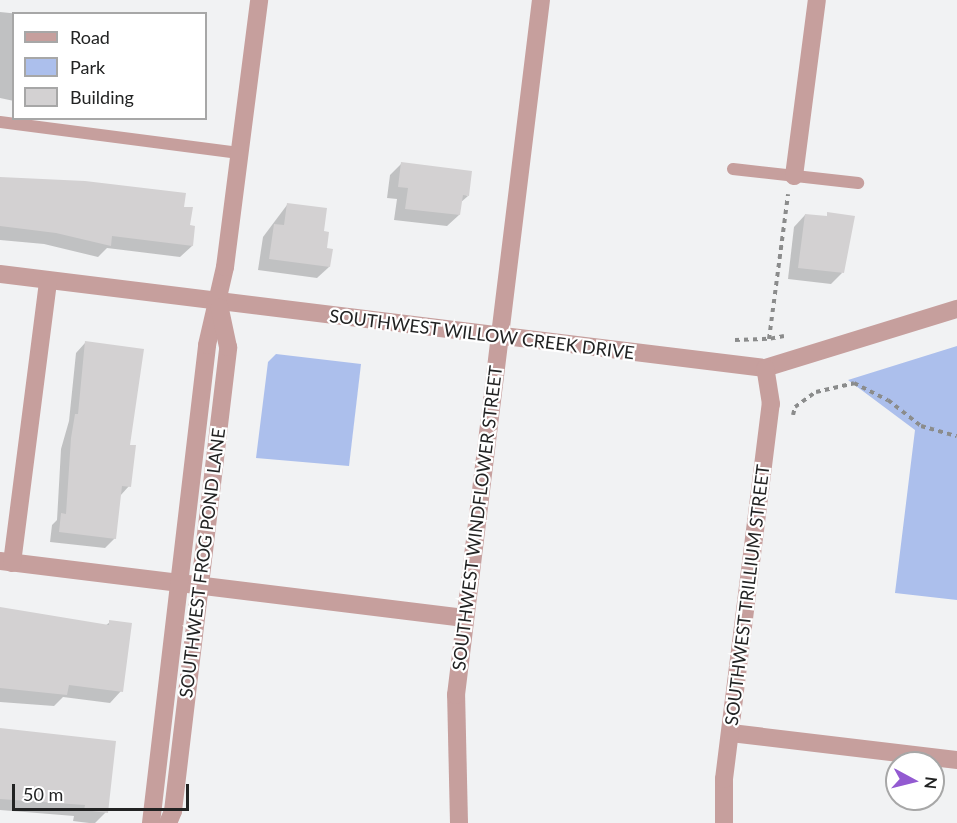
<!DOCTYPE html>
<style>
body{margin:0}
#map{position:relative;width:957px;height:823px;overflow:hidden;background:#f1f2f3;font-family:Lato,sans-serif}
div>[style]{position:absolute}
.green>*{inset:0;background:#acbfec}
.shadow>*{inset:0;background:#0003}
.building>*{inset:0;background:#d3d1d2}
.path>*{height:4px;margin-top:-2px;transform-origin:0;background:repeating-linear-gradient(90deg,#8b8c8c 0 4.5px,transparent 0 9px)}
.service>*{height:12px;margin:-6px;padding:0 6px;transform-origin:6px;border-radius:6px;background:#c69f9d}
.minor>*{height:18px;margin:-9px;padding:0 9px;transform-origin:9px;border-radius:9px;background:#c69f9d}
span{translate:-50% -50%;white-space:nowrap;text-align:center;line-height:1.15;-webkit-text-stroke:4.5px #fff;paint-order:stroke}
.street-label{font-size:18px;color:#222323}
.legend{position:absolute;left:12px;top:12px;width:195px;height:108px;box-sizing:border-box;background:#fff;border:2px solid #a7a7a7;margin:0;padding:8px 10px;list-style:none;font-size:18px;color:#222323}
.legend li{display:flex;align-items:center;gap:12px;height:30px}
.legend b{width:30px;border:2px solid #a7a7a7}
.north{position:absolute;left:885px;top:751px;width:60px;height:60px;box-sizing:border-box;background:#fff;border:2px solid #a7a7a7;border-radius:50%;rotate:97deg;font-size:16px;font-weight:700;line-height:24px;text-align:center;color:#222323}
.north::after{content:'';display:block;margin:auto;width:21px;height:27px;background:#935ad1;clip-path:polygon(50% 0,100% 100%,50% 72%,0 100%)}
.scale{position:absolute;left:12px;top:784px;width:177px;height:27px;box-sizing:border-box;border:3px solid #222323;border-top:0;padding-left:8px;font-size:18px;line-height:21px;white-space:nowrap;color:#222323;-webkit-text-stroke:4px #fff;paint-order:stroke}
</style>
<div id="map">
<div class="green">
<i style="clip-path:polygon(957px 346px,957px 600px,895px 593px,915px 430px,848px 380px)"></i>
<i style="clip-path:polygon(276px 354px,361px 364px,349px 466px,256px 458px,268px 362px)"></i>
</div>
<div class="shadow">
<i style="clip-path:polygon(0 12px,20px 14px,14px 14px,14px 101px,0 98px)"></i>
<i style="clip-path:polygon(401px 164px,468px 196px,460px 203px,459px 215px,447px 226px,394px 220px,397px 199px,387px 198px,390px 175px)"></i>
<i style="clip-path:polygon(0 179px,183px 208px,192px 246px,180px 257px,107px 248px,98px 257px,44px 244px,0 240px)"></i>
<i style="clip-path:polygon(287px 205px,325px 249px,329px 267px,317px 278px,258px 270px,263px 237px)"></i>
<i style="clip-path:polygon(805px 215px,842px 273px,831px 284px,788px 279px,794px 227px)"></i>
<i style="clip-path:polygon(85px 343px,128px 446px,129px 486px,120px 496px,115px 538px,105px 548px,50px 542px,52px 525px,57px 520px,61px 449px,69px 421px,76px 353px)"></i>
<i style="clip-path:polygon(0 609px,105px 626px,110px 622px,121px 691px,110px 703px,63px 697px,54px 706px,0 702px)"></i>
<i style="clip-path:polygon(0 729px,106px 812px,95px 823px,89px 823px,73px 821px,74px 816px,0 810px)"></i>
</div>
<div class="building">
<i style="clip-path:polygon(401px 162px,472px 171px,469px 196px,463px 195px,460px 215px,405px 209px,408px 188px,398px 187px)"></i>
<i style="clip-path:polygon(0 177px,85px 181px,186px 193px,184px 207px,193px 207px,190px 225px,195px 226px,193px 246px,112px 236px,111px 246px,56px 233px,0 226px)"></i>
<i style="clip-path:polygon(287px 203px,327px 208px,324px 231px,329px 232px,327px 248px,333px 249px,330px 267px,269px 259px,274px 224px,284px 225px)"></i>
<i style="clip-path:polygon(827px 212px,855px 216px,844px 273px,798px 268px,805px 214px,827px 216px)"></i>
<i style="clip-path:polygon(85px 341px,144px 349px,130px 445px,136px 445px,131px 487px,122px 486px,116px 539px,59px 532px,61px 513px,66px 514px,71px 438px,75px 414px,78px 414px)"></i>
<i style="clip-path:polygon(0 607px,109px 625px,109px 620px,132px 623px,123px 692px,69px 685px,67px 695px,0 688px)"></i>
<i style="clip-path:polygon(0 728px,116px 741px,108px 813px,84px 810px,85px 805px,0 799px)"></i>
</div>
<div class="path">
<i style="left:784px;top:336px;width:15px;rotate:169deg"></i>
<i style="left:769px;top:339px;width:146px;rotate:-82.5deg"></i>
<i style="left:735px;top:340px;width:34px;rotate:-2deg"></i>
<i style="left:793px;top:415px;width:8px;rotate:-76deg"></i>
<i style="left:795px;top:407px;width:26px;rotate:-36deg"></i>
<i style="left:816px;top:392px;width:39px;rotate:-13deg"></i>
<i style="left:854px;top:383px;width:38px;rotate:27deg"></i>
<i style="left:888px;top:400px;width:42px;rotate:38.2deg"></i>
<i style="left:921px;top:426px;width:37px;rotate:16deg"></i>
</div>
<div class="service">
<i style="left:0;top:122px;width:241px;rotate:7.4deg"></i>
<i style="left:733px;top:169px;width:126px;rotate:6.4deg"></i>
</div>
<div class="minor">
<i style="left:794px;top:176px;width:177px;rotate:-82.6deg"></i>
<i style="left:0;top:274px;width:771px;rotate:7.01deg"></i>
<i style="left:765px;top:368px;width:201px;rotate:-17.1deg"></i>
<i style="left:0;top:561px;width:468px;rotate:7deg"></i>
<i style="left:12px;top:563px;width:284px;rotate:-82.7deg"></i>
<i style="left:731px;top:733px;width:228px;rotate:6.8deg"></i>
<i style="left:151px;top:823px;width:481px;rotate:-83.3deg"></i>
<i style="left:207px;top:345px;width:80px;rotate:-77deg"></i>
<i style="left:225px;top:267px;width:269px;rotate:-82.7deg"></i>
<i style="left:168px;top:823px;width:13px;rotate:-67deg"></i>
<i style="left:173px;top:811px;width:467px;rotate:-83.2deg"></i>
<i style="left:228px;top:347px;width:40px;rotate:-102deg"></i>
<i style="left:459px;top:823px;width:128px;rotate:-91.3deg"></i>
<i style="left:456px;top:695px;width:700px;rotate:-83.03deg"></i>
<i style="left:724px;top:823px;width:44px;rotate:-90deg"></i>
<i style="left:724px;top:779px;width:378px;rotate:-82.9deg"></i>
<i style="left:771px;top:404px;width:36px;rotate:-99deg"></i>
</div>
<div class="street-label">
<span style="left:482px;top:334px;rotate:7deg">SOUTHWEST WILLOW CREEK DRIVE</span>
<span style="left:477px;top:518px;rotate:-83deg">SOUTHWEST WINDFLOWER STREET</span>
<span style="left:202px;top:563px;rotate:-83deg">SOUTHWEST FROG POND LANE</span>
<span style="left:747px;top:595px;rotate:-83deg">SOUTHWEST TRILLIUM STREET</span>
</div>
<ul class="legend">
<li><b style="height:8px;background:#c69f9d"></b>Road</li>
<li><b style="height:16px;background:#acbfec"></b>Park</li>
<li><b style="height:16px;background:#d3d1d2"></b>Building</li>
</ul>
<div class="north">N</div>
<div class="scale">50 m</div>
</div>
